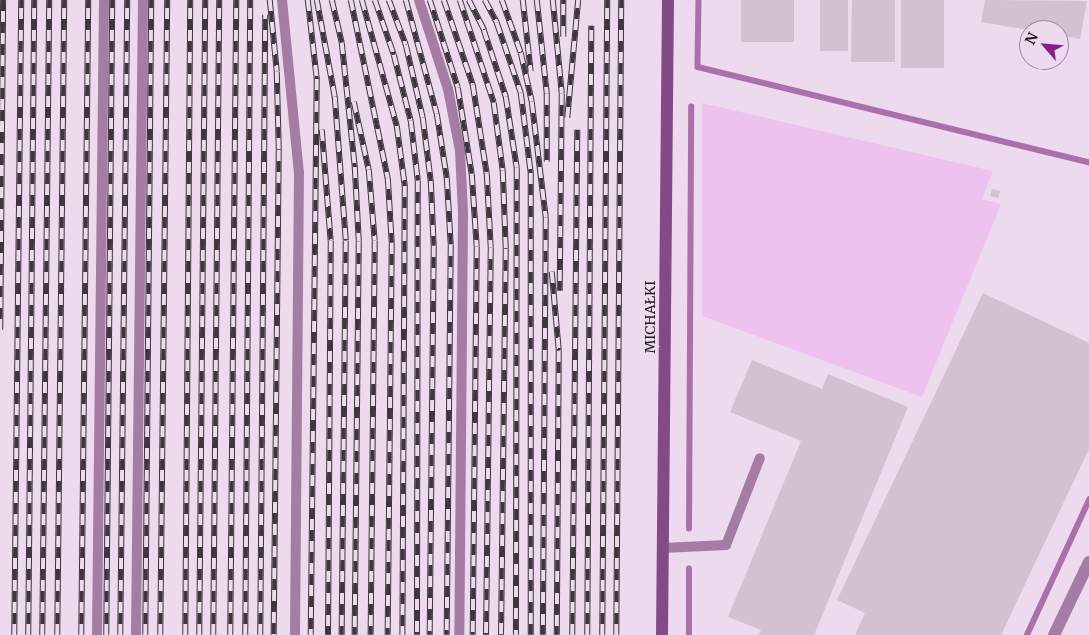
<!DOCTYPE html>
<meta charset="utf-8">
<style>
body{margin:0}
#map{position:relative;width:1089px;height:635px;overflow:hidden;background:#eedaee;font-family:Merriweather,serif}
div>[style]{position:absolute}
.green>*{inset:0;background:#eec2ee}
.stream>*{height:5.5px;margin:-2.75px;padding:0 2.75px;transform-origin:2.75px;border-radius:2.75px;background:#a970aa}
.building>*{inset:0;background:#d3c0d3}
.lane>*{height:10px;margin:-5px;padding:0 5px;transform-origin:5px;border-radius:5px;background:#a47ca4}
.street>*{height:12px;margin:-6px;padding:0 6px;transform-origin:6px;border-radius:6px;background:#a47ca4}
.secondary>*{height:12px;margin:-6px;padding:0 6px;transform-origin:6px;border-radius:6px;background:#844a85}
.rail>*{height:5.5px;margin-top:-2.75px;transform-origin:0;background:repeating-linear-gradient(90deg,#eedaee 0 11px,#3e353e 0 22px);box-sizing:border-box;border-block:1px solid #3e353e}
span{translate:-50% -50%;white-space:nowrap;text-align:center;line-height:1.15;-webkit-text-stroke:4px #eedaee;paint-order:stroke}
.street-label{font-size:14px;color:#1e171e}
.north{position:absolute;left:1019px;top:20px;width:50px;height:50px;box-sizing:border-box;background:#eedaee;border:1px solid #9b8c9b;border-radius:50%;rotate:297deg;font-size:14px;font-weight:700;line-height:20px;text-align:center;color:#1e171e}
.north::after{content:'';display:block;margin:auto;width:18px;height:22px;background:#852089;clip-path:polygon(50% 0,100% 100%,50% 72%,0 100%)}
</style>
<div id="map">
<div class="green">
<i style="clip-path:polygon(702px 103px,993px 171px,982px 199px,1001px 204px,922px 397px,702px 316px)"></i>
</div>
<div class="stream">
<i style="left:699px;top:0;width:67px;rotate:90.9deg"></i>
<i style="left:698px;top:67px;width:402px;rotate:13.7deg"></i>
<i style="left:689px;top:529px;width:422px;rotate:-89.7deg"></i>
<i style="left:689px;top:635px;width:66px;rotate:-90deg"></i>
<i style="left:1027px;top:635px;width:149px;rotate:-65.3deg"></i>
</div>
<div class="building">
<i style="clip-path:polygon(741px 0,794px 0,794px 42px,741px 42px)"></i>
<i style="clip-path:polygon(820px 0,848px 0,848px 51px,820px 51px)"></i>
<i style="clip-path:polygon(852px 0,895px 0,895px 62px,851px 62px)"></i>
<i style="clip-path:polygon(901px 0,944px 0,944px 68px,901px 68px)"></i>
<i style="clip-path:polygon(985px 0,1087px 1px,1080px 39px,1059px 35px,1059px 30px,1029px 30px,981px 22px)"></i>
<i style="clip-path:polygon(992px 189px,1000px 191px,998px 198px,990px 196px)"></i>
<i style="clip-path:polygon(983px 293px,1089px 343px,1089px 449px,1001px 635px,855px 635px,865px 613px,837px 600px)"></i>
<i style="clip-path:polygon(752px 360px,822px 389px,828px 374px,908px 407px,814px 635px,758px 635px,761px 630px,728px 617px,801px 441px,730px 412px)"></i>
</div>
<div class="lane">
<i style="left:282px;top:0;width:173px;rotate:84.4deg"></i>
<i style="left:299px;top:172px;width:463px;rotate:90.5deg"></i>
<i style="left:419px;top:0;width:94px;rotate:72deg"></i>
<i style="left:448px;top:89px;width:63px;rotate:79deg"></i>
<i style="left:460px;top:151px;width:62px;rotate:87.2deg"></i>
<i style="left:463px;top:213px;width:422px;rotate:90.5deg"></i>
<i style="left:663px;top:548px;width:63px;rotate:-2.7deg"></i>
<i style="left:726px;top:545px;width:93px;rotate:-68.7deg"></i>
<i style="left:97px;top:635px;width:635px;rotate:-89.37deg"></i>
<i style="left:136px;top:635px;width:635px;rotate:-89.37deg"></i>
</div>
<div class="street">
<i style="left:1054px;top:635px;width:81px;rotate:-64.4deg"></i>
</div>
<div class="secondary">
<i style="left:662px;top:635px;width:635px;rotate:-89.46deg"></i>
</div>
<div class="rail">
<i style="left:270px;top:0;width:72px;rotate:84.4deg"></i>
<i style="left:277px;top:72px;width:78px;rotate:88.5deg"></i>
<i style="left:279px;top:150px;width:485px;rotate:90.6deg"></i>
<i style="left:308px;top:0;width:80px;rotate:83.5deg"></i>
<i style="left:317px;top:79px;width:556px;rotate:90.62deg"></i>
<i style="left:317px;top:0;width:99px;rotate:79.5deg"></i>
<i style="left:335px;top:97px;width:144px;rotate:85.6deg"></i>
<i style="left:346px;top:241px;width:394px;rotate:90.6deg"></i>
<i style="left:332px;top:0;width:44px;rotate:76.9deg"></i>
<i style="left:342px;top:43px;width:125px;rotate:84deg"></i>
<i style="left:355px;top:167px;width:75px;rotate:86.9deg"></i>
<i style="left:359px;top:242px;width:393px;rotate:90.6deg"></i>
<i style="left:351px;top:0;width:182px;rotate:78.3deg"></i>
<i style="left:388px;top:178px;width:65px;rotate:86.5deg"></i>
<i style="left:392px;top:243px;width:392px;rotate:90.6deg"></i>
<i style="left:362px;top:0;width:131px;rotate:74.5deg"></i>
<i style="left:397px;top:126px;width:61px;rotate:82.4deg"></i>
<i style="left:405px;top:186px;width:449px;rotate:90.3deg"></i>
<i style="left:375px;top:0;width:58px;rotate:70.9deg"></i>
<i style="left:394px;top:55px;width:68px;rotate:75.6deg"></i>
<i style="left:411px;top:121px;width:60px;rotate:83.3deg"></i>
<i style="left:418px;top:181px;width:454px;rotate:90.1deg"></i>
<i style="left:389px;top:0;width:48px;rotate:69.3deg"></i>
<i style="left:406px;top:45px;width:75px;rotate:76.9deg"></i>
<i style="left:423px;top:118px;width:64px;rotate:82.8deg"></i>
<i style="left:431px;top:181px;width:65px;rotate:87.4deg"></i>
<i style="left:434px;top:246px;width:389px;rotate:90.6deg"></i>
<i style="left:406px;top:0;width:118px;rotate:74.8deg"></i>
<i style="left:437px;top:114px;width:65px;rotate:81.1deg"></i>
<i style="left:447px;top:178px;width:67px;rotate:86.6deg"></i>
<i style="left:451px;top:245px;width:390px;rotate:90.6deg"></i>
<i style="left:430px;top:0;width:92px;rotate:72.3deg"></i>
<i style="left:458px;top:88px;width:87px;rotate:80.8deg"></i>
<i style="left:472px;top:174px;width:73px;rotate:86.1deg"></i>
<i style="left:477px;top:247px;width:388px;rotate:90.6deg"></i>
<i style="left:444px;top:0;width:90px;rotate:71.2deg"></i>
<i style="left:473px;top:85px;width:90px;rotate:81.1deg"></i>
<i style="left:487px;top:174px;width:74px;rotate:86.9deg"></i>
<i style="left:491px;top:248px;width:387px;rotate:90.7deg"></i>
<i style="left:460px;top:0;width:108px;rotate:71.7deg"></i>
<i style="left:494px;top:103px;width:69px;rotate:82.5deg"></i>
<i style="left:503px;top:171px;width:78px;rotate:87.8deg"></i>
<i style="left:506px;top:249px;width:386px;rotate:90.7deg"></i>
<i style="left:469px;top:0;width:34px;rotate:63deg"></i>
<i style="left:484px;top:30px;width:71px;rotate:71.8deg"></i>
<i style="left:506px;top:97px;width:72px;rotate:81.2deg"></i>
<i style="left:517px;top:168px;width:467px;rotate:90.1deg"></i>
<i style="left:485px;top:0;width:26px;rotate:62deg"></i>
<i style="left:497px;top:23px;width:74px;rotate:71.1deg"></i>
<i style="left:521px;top:93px;width:81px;rotate:82.9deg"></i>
<i style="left:531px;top:173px;width:462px;rotate:90deg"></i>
<i style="left:502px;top:0;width:56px;rotate:70.3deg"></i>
<i style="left:521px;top:53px;width:50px;rotate:77.3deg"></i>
<i style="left:532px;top:102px;width:117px;rotate:83.1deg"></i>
<i style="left:546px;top:218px;width:417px;rotate:90.4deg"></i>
<i style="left:523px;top:0;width:72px;rotate:83.7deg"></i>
<i style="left:537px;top:0;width:95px;rotate:83.9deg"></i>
<i style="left:547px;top:94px;width:68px;rotate:90deg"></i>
<i style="left:553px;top:0;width:94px;rotate:84.5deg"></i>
<i style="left:562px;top:94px;width:197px;rotate:90.6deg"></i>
<i style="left:563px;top:37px;width:37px;rotate:-90deg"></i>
<i style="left:354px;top:102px;width:70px;rotate:77.6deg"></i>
<i style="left:369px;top:170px;width:71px;rotate:85.2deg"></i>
<i style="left:375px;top:241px;width:394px;rotate:90.6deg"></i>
<i style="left:567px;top:118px;width:119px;rotate:-84.7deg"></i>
<i style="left:322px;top:130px;width:111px;rotate:85.4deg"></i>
<i style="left:331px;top:241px;width:394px;rotate:90.4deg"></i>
<i style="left:552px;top:272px;width:79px;rotate:84.9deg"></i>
<i style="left:559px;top:351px;width:284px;rotate:90.4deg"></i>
<i style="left:0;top:330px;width:330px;rotate:-89.5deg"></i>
<i style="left:14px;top:635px;width:635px;rotate:-89.37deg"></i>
<i style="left:28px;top:635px;width:635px;rotate:-89.46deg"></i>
<i style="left:42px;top:635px;width:635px;rotate:-89.37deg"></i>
<i style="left:57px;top:635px;width:635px;rotate:-89.37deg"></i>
<i style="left:81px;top:635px;width:635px;rotate:-89.37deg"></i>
<i style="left:106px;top:635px;width:635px;rotate:-89.46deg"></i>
<i style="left:120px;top:635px;width:635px;rotate:-89.37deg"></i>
<i style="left:145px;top:635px;width:635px;rotate:-89.46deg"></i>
<i style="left:160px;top:635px;width:635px;rotate:-89.37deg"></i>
<i style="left:185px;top:635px;width:635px;rotate:-89.55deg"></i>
<i style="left:199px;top:635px;width:635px;rotate:-89.46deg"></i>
<i style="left:213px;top:635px;width:635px;rotate:-89.46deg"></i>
<i style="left:230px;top:635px;width:635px;rotate:-89.46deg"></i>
<i style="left:245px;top:635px;width:635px;rotate:-89.55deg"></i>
<i style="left:260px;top:635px;width:620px;rotate:-89.54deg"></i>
<i style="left:572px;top:635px;width:505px;rotate:-89.43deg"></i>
<i style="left:587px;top:635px;width:609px;rotate:-89.62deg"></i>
<i style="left:602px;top:635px;width:635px;rotate:-89.55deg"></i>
<i style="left:616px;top:635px;width:635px;rotate:-89.55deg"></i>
</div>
<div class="street-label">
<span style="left:650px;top:317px;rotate:-90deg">MICHAŁKI</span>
</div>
<div class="north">N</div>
</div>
